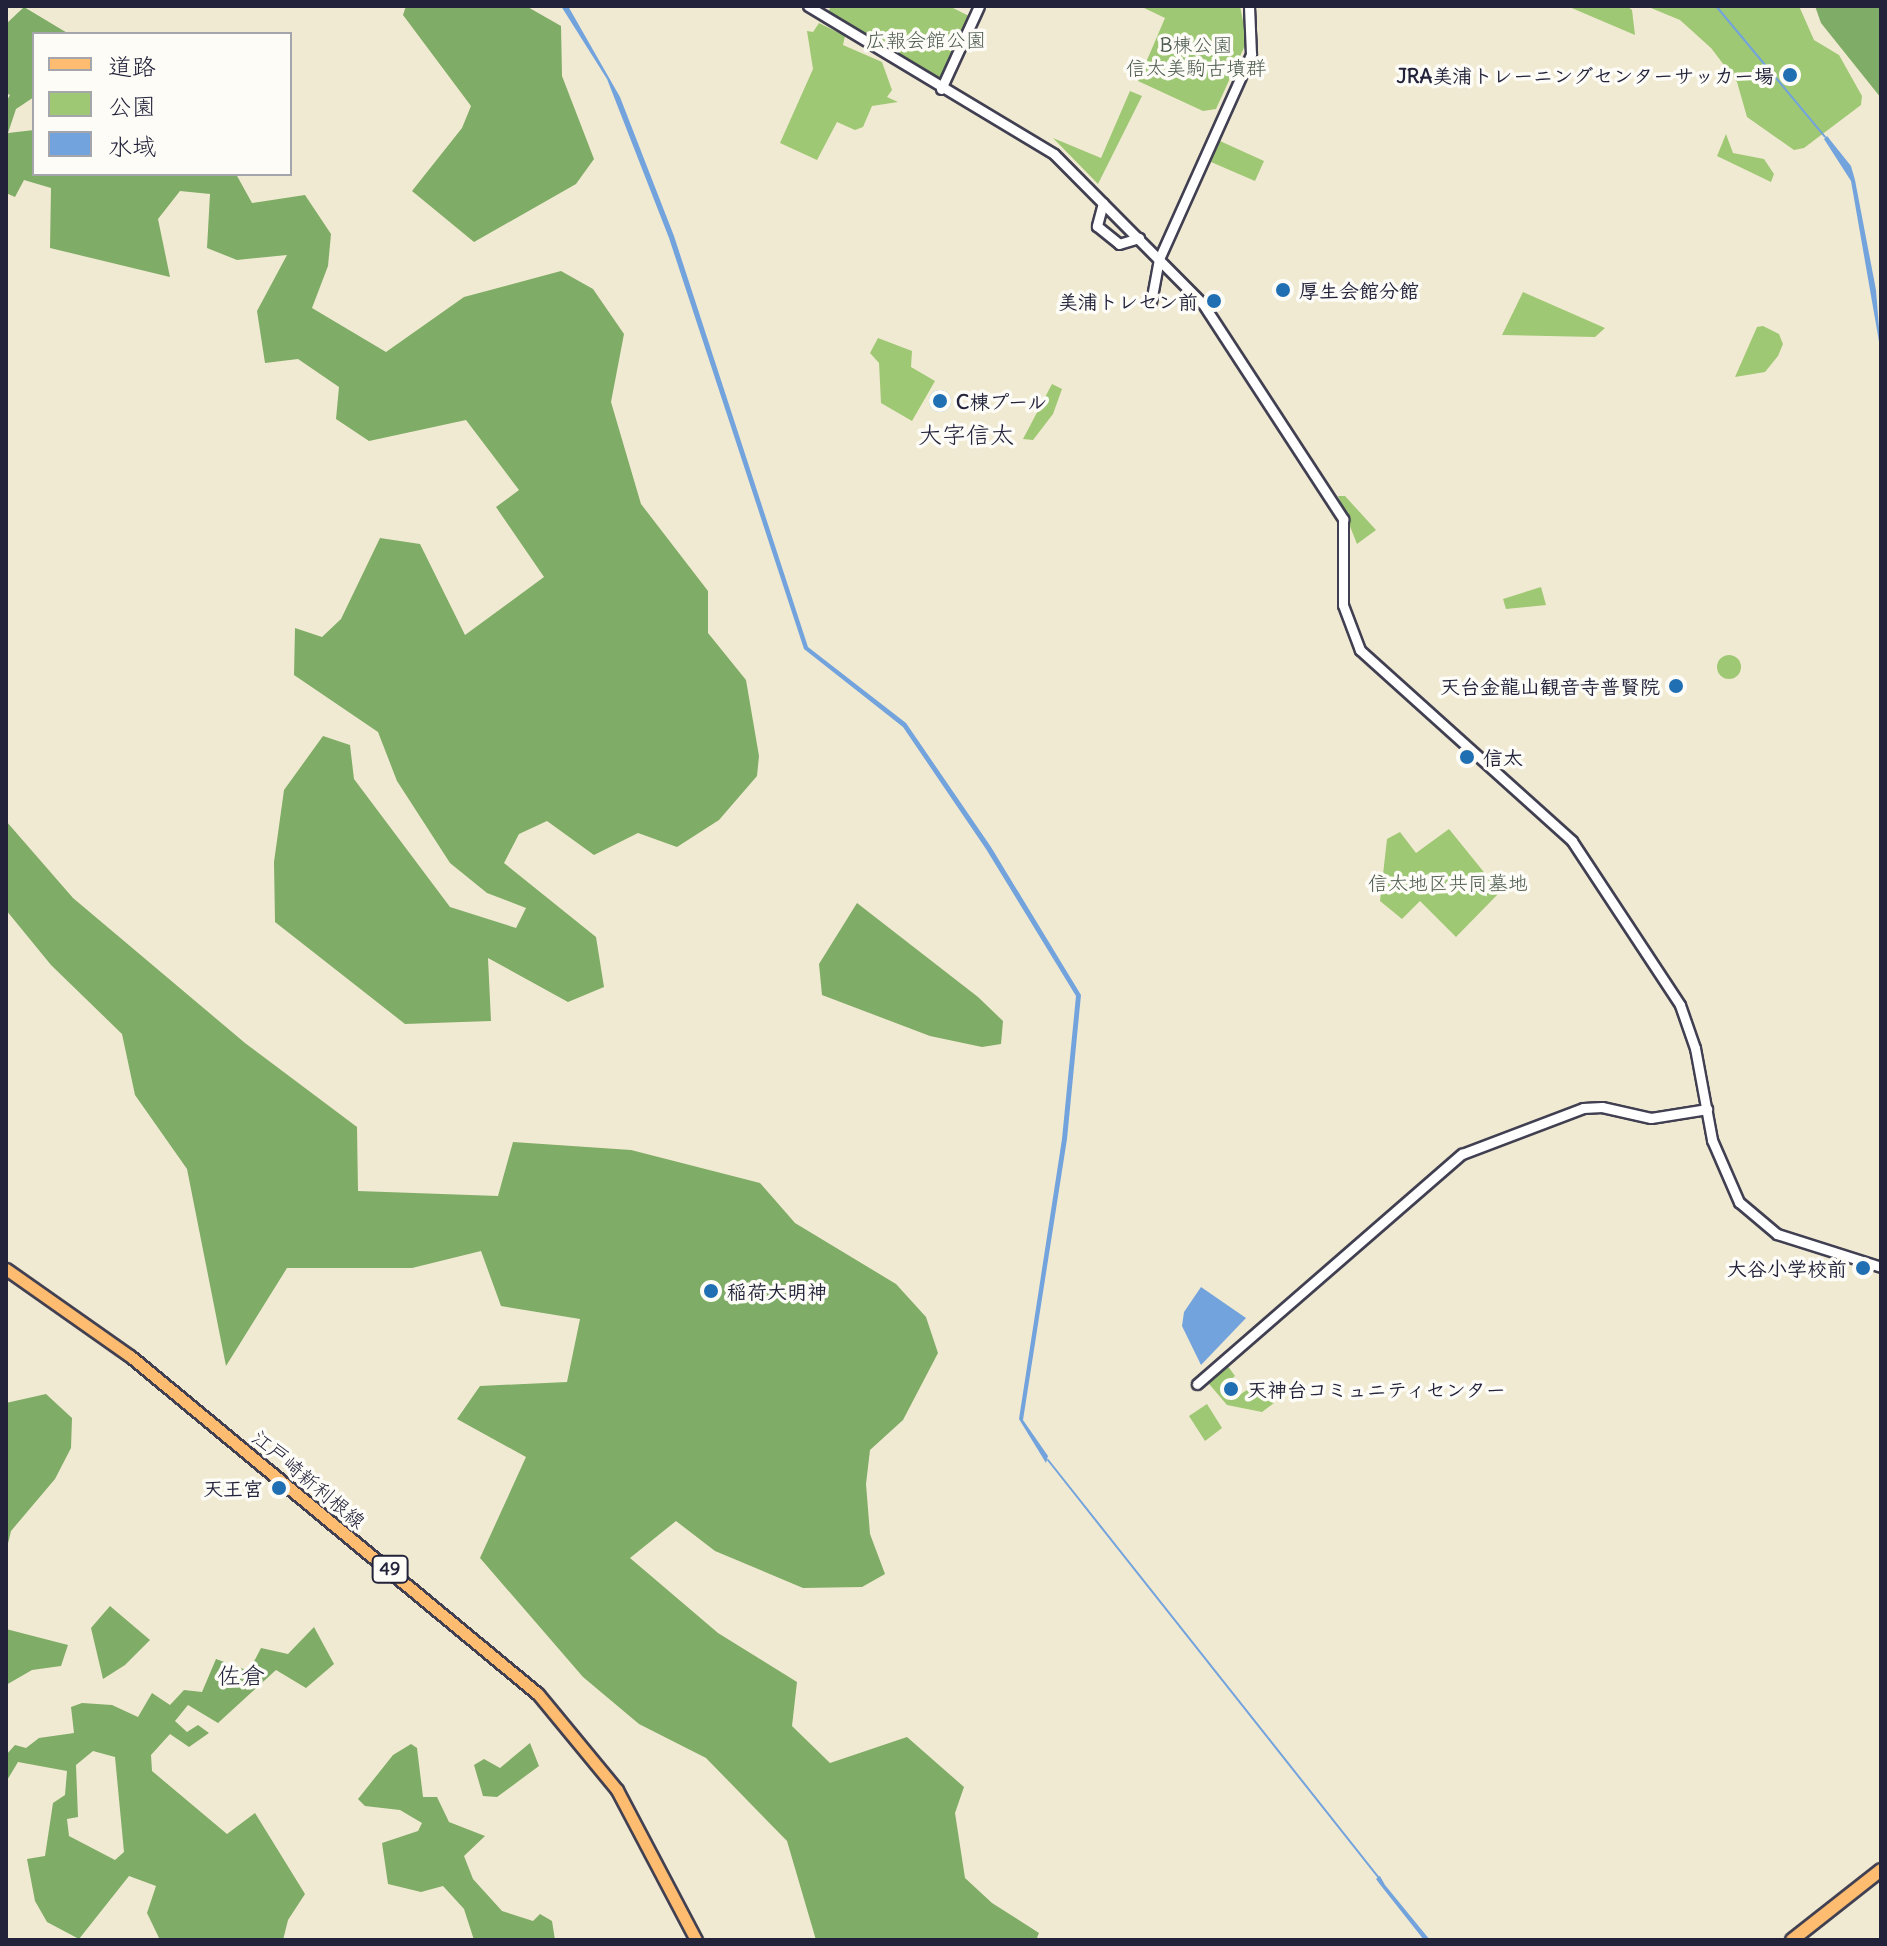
<!DOCTYPE html>
<meta charset="utf-8">
<style>
body{margin:0}
#map{position:relative;width:1887px;height:1946px;overflow:hidden;background:#f1ead2;font-family:Delius,"Klee One",sans-serif}
div>[style]{position:absolute}
.green>*{inset:0;background:#9fc874}
.round{border-radius:50%}
.forest>*{inset:0;background:#7fac66}
.water>*{inset:0;background:#72a3dd}
.stream>*{height:2px;margin:-1px;padding:0 1px;transform-origin:1px;border-radius:1px;background:#72a3dd}
.roads{filter:drop-shadow(2px 0 #414052) drop-shadow(-2px 0 #414052) drop-shadow(0 2px #414052) drop-shadow(0 -2px #414052)}
.minor>*{height:9px;margin:-4.5px;padding:0 4.5px;transform-origin:4.5px;border-radius:4.5px;background:#fff}
.major>*{height:11px;margin:-5.5px;padding:0 5.5px;transform-origin:5.5px;border-radius:5.5px;background:#fdbc70}
.highway>*{height:12px;margin:-6px;padding:0 6px;transform-origin:6px;border-radius:6px;background:#fdbc70}
.dots>*{width:22px;height:22px;translate:-50% -50%;box-sizing:border-box;border:4px solid #fdfcf7;border-radius:50%}
span{translate:-50% -50%;white-space:nowrap;text-align:center;line-height:1.15;-webkit-text-stroke:7px #fdfcf7;paint-order:stroke}
.shield-label span{padding:2px 6px;background:#fdfcf7;border:2px solid;border-radius:6px;-webkit-text-stroke-width:0}
.shield-label{font-size:18px;color:#22223b;font-weight:700}
.park-label{font-size:20px;color:#4e5c4f}
.poi-label{font-size:20px;color:#22223b;font-weight:700}
.right{translate:-100% -50%;text-align:right}
.left{translate:0 -50%;text-align:left}
.street-label{font-size:20px;color:#22223b}
.quarter-label{font-size:24px;color:#22223b}
.frame{position:absolute;inset:0;border:8px solid #22223b;pointer-events:none}
.legend{position:absolute;left:32px;top:32px;width:260px;height:144px;box-sizing:border-box;background:#fdfcf7;border:2px solid #a5a5ac;margin:0;padding:10px 14px;list-style:none;font-size:24px;color:#22223b}
.legend li{display:flex;align-items:center;gap:16px;height:40px}
.legend b{width:40px;border:2px solid #a5a5ac}
</style>
<div id="map">
<div class="green">
<i style="clip-path:polygon(831px 6px,949px 6px,973px 18px,941px 89px,826px 17px)"></i>
<i style="clip-path:polygon(1140px 6px,1240px 6px,1247px 41px,1216px 109px,1203px 111px,1138px 81px,1165px 18px)"></i>
<i style="clip-path:polygon(1567px 6px,1627px 6px,1632px 10px,1635px 35px)"></i>
<i style="clip-path:polygon(1646px 6px,1799px 6px,1814px 40px,1839px 55px,1862px 96px,1861px 105px,1804px 148px,1794px 150px,1747px 117px,1737px 82px,1711px 48px,1680px 20px)"></i>
<i style="clip-path:polygon(819px 23px,845px 36px,843px 45px,882px 62px,892px 90px,887px 97px,898px 102px,872px 106px,863px 127px,855px 130px,837px 122px,817px 160px,780px 143px,813px 69px,807px 31px,813px 32px)"></i>
<i style="clip-path:polygon(1130px 91px,1142px 96px,1098px 184px,1053px 138px,1101px 158px)"></i>
<i style="clip-path:polygon(1726px 134px,1733px 153px,1764px 159px,1774px 174px,1771px 182px,1717px 156px)"></i>
<i style="clip-path:polygon(1220px 141px,1264px 161px,1255px 181px,1211px 162px)"></i>
<i style="clip-path:polygon(1523px 292px,1605px 328px,1595px 337px,1502px 335px)"></i>
<i style="clip-path:polygon(1763px 326px,1779px 334px,1783px 344px,1778px 356px,1765px 372px,1735px 377px,1757px 327px)"></i>
<i style="clip-path:polygon(878px 338px,912px 351px,911px 367px,935px 381px,912px 421px,881px 403px,879px 363px,870px 353px)"></i>
<i style="clip-path:polygon(1052px 384px,1062px 389px,1053px 414px,1033px 440px,1023px 439px)"></i>
<i style="clip-path:polygon(1338px 496px,1345px 496px,1376px 530px,1357px 544px)"></i>
<i style="clip-path:polygon(1541px 587px,1546px 605px,1506px 609px,1503px 599px)"></i>
<i class="round" style="left:1717px;top:655px;width:24px;height:24px"></i>
<i style="clip-path:polygon(1449px 829px,1500px 892px,1456px 937px,1420px 901px,1402px 919px,1380px 901px,1387px 839px,1400px 832px,1416px 853px)"></i>
<i style="clip-path:polygon(1224px 1361px,1235px 1376px,1224px 1385px,1233px 1399px,1247px 1390px,1274px 1403px,1262px 1412px,1227px 1405px,1204px 1378px)"></i>
<i style="clip-path:polygon(1207px 1404px,1222px 1428px,1205px 1441px,1189px 1416px)"></i>
</div>
<div class="forest">
<i style="clip-path:polygon(406px 6px,526px 6px,561px 26px,562px 76px,594px 159px,576px 184px,474px 242px,412px 191px,462px 128px,471px 106px,403px 15px)"></i>
<i style="clip-path:polygon(1815px 6px,1881px 6px,1881px 98px,1821px 23px)"></i>
<i style="clip-path:polygon(24px 7px,69px 34px,34px 34px,34px 97px,16px 109px,8px 133px,34px 130px,34px 174px,236px 174px,252px 203px,305px 195px,331px 234px,328px 266px,312px 308px,386px 352px,464px 297px,561px 271px,593px 289px,624px 334px,611px 402px,641px 504px,708px 591px,708px 633px,746px 680px,759px 756px,757px 776px,719px 820px,677px 847px,638px 833px,594px 855px,547px 821px,519px 834px,504px 863px,596px 937px,604px 987px,568px 1002px,488px 958px,491px 1021px,405px 1024px,275px 922px,274px 862px,284px 790px,323px 736px,350px 745px,354px 779px,450px 907px,516px 928px,526px 908px,487px 893px,450px 863px,397px 781px,378px 732px,294px 675px,295px 628px,322px 637px,341px 619px,380px 538px,420px 544px,465px 635px,544px 577px,496px 507px,519px 490px,466px 420px,369px 441px,336px 419px,339px 387px,298px 359px,265px 363px,257px 311px,287px 255px,237px 260px,207px 248px,210px 194px,180px 191px,158px 219px,170px 277px,50px 248px,51px 188px,24px 180px,15px 197px,6px 193px,6px 102px,10px 95px,6px 93px,6px 24px)"></i>
<i style="clip-path:polygon(6px 821px,73px 898px,245px 1043px,357px 1127px,358px 1191px,498px 1196px,513px 1142px,631px 1150px,760px 1183px,795px 1223px,896px 1284px,926px 1317px,938px 1353px,903px 1420px,870px 1450px,866px 1484px,870px 1534px,885px 1574px,862px 1587px,803px 1588px,715px 1551px,676px 1521px,630px 1558px,718px 1633px,797px 1682px,792px 1726px,830px 1763px,907px 1737px,964px 1787px,955px 1813px,965px 1878px,992px 1903px,1039px 1933px,1036px 1940px,816px 1940px,787px 1841px,706px 1758px,639px 1724px,583px 1677px,480px 1558px,526px 1457px,457px 1419px,480px 1386px,567px 1382px,580px 1319px,501px 1306px,481px 1251px,412px 1268px,287px 1268px,226px 1366px,187px 1169px,135px 1095px,122px 1034px,51px 965px,6px 910px)"></i>
<i style="clip-path:polygon(857px 903px,978px 997px,1003px 1021px,1001px 1044px,982px 1047px,930px 1036px,822px 995px,819px 964px)"></i>
<i style="clip-path:polygon(46px 1394px,72px 1418px,71px 1448px,55px 1479px,11px 1531px,6px 1552px,6px 1403px)"></i>
<i style="clip-path:polygon(110px 1606px,150px 1640px,125px 1665px,103px 1679px,91px 1628px)"></i>
<i style="clip-path:polygon(evenodd,314px 1627px,334px 1664px,306px 1688px,276px 1670px,218px 1723px,188px 1705px,175px 1721px,187px 1732px,198px 1725px,209px 1733px,189px 1747px,170px 1734px,151px 1755px,152px 1771px,227px 1834px,255px 1813px,305px 1894px,288px 1920px,283px 1940px,160px 1940px,147px 1913px,156px 1886px,129px 1876px,79px 1939px,47px 1922px,35px 1901px,27px 1859px,45px 1856px,53px 1803px,65px 1795px,67px 1771px,18px 1762px,6px 1782px,6px 1755px,15px 1745px,26px 1748px,39px 1738px,74px 1733px,71px 1707px,82px 1703px,112px 1705px,138px 1717px,152px 1693px,170px 1705px,184px 1690px,202px 1692px,216px 1659px,249px 1671px,261px 1648px,288px 1654px,314px 1627px,93px 1751px,115px 1757px,124px 1852px,115px 1860px,69px 1836px,67px 1819px,78px 1817px,76px 1765px,93px 1751px)"></i>
<i style="clip-path:polygon(6px 1629px,68px 1645px,61px 1666px,32px 1670px,6px 1685px)"></i>
<i style="clip-path:polygon(530px 1743px,539px 1766px,497px 1797px,483px 1796px,474px 1765px,484px 1759px,500px 1768px)"></i>
<i style="clip-path:polygon(411px 1744px,417px 1748px,423px 1797px,437px 1797px,449px 1822px,485px 1836px,464px 1856px,473px 1879px,502px 1911px,533px 1921px,540px 1914px,552px 1921px,555px 1940px,474px 1940px,464px 1909px,443px 1886px,421px 1892px,388px 1884px,382px 1843px,418px 1831px,422px 1823px,400px 1810px,365px 1806px,358px 1799px,393px 1755px)"></i>
</div>
<div class="water">
<i style="clip-path:polygon(561px 6px,568px 6px,620px 97px,674px 236px,808px 647px,906px 723px,991px 847px,1081px 995px,1067px 1139px,1023px 1420px,1048px 1456px,1046px 1463px,1019px 1419px,1062px 1139px,1076px 996px,986px 849px,903px 727px,804px 649px,669px 238px,607px 79px)"></i>
<i style="clip-path:polygon(1827px 136px,1851px 166px,1855px 180px,1876px 290px,1881px 353px,1851px 181px,1824px 139px)"></i>
<i class="round" style="left:929px;top:390px;width:22px;height:22px"></i>
<i style="clip-path:polygon(1201px 1287px,1246px 1318px,1201px 1365px,1182px 1326px,1184px 1312px)"></i>
<i style="clip-path:polygon(1380px 1876px,1385px 1885px,1430px 1940px,1424px 1940px,1382px 1887px,1376px 1879px)"></i>
</div>
<div class="stream">
<i style="left:1716px;top:6px;width:170px;rotate:50.2deg"></i>
<i style="left:1048px;top:1460px;width:533px;rotate:51.63deg"></i>
</div>
<div class="roads">
<div class="minor">
<i style="left:808px;top:6px;width:287px;rotate:31deg"></i>
<i style="left:1054px;top:154px;width:211px;rotate:45.2deg"></i>
<i style="left:1203px;top:304px;width:257px;rotate:56.9deg"></i>
<i style="left:1343px;top:519px;width:86px;rotate:90deg"></i>
<i style="left:1343px;top:605px;width:48px;rotate:69.3deg"></i>
<i style="left:1360px;top:650px;width:285px;rotate:42deg"></i>
<i style="left:1572px;top:841px;width:196px;rotate:56.6deg"></i>
<i style="left:1680px;top:1005px;width:46px;rotate:70.8deg"></i>
<i style="left:1695px;top:1048px;width:94px;rotate:79.5deg"></i>
<i style="left:1712px;top:1140px;width:68px;rotate:66.5deg"></i>
<i style="left:1739px;top:1202px;width:50px;rotate:40.1deg"></i>
<i style="left:1777px;top:1234px;width:109px;rotate:17.6deg"></i>
<i style="left:941px;top:89px;width:91px;rotate:-65.4deg"></i>
<i style="left:1103px;top:203px;width:24px;rotate:105deg"></i>
<i style="left:1097px;top:226px;width:28px;rotate:39deg"></i>
<i style="left:1119px;top:244px;width:21px;rotate:-17deg"></i>
<i style="left:1151px;top:302px;width:44px;rotate:-79.5deg"></i>
<i style="left:1159px;top:259px;width:225px;rotate:-65.8deg"></i>
<i style="left:1251px;top:54px;width:48px;rotate:-92.4deg"></i>
<i style="left:1197px;top:1384px;width:351px;rotate:-41deg"></i>
<i style="left:1462px;top:1154px;width:129px;rotate:-20.8deg"></i>
<i style="left:1583px;top:1108px;width:19px;rotate:-3deg"></i>
<i style="left:1602px;top:1107px;width:50px;rotate:12.7deg"></i>
<i style="left:1651px;top:1118px;width:57px;rotate:-9.1deg"></i>
</div>
<div class="major">
<i style="left:6px;top:1269px;width:151px;rotate:35.1deg"></i>
<i style="left:130px;top:1356px;width:530px;rotate:39.64deg"></i>
<i style="left:538px;top:1694px;width:124px;rotate:50.5deg"></i>
<i style="left:617px;top:1790px;width:170px;rotate:62.2deg"></i>
</div>
<div class="highway">
<i style="left:1792px;top:1940px;width:113px;rotate:-38.2deg"></i>
</div>
</div>
<div class="dots">
<i style="left:1790px;top:75px;background:#1f6fb2"></i>
<i style="left:1283px;top:290px;background:#1f6fb2"></i>
<i style="left:1214px;top:301px;background:#1f6fb2"></i>
<i style="left:940px;top:401px;background:#1f6fb2"></i>
<i style="left:1676px;top:686px;background:#1f6fb2"></i>
<i style="left:1467px;top:757px;background:#1f6fb2"></i>
<i style="left:1863px;top:1268px;background:#1f6fb2"></i>
<i style="left:711px;top:1291px;background:#1f6fb2"></i>
<i style="left:1231px;top:1389px;background:#1f6fb2"></i>
<i style="left:279px;top:1488px;background:#1f6fb2"></i>
</div>
<div class="shield-label">
<span style="left:390px;top:1569px">49</span>
</div>
<div class="park-label">
<span style="left:926px;top:39px">広報会館公園</span>
<span style="left:1196px;top:56px">B棟公園<br>信太美駒古墳群</span>
<span style="left:1448px;top:882px">信太地区共同墓地</span>
</div>
<div class="poi-label">
<span class="right" style="left:1774px;top:75px">JRA美浦トレーニングセンターサッカー場</span>
<span class="left" style="left:1299px;top:290px">厚生会館分館</span>
<span class="right" style="left:1198px;top:301px">美浦トレセン前</span>
<span class="left" style="left:956px;top:401px">C棟プール</span>
<span class="right" style="left:1660px;top:686px">天台金龍山観音寺普賢院</span>
<span class="left" style="left:1483px;top:757px">信太</span>
<span class="right" style="left:1847px;top:1268px">大谷小学校前</span>
<span class="left" style="left:727px;top:1291px">稲荷大明神</span>
<span class="left" style="left:1247px;top:1389px">天神台コミュニティセンター</span>
<span class="right" style="left:263px;top:1488px">天王宮</span>
</div>
<div class="street-label">
<span style="left:309px;top:1479px;rotate:40deg">江戸崎新利根線</span>
</div>
<div class="quarter-label">
<span style="left:966px;top:435px">大字信太</span>
<span style="left:241px;top:1676px">佐倉</span>
</div>
<div class="frame"></div>
<ul class="legend">
<li><b style="height:10px;background:#fdbc70"></b>道路</li>
<li><b style="height:22px;background:#9fc874"></b>公園</li>
<li><b style="height:22px;background:#72a3dd"></b>水域</li>
</ul>
</div>
